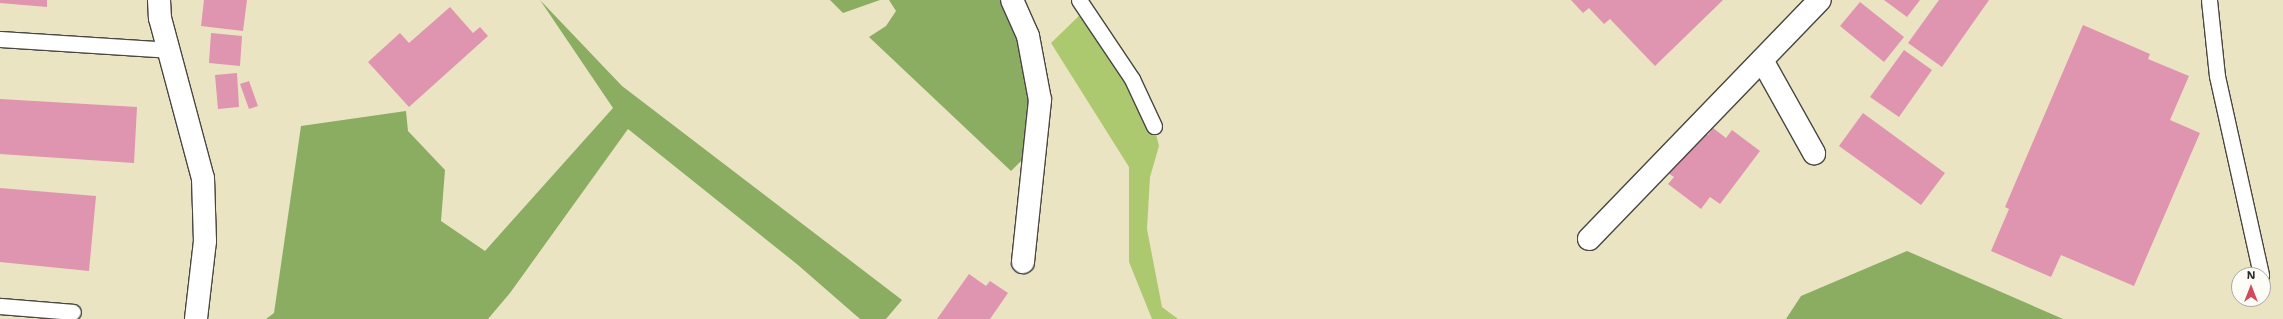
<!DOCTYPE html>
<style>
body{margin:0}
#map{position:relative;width:2283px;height:319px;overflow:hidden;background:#ebe4c3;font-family:"Shantell Sans",sans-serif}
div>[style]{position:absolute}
.green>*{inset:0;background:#adc96f}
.forest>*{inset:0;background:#8aad62}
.building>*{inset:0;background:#df94b0}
.roads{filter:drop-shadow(1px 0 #484742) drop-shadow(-1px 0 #484742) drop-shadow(0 1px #484742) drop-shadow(0 -1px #484742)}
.lane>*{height:15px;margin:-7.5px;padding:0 7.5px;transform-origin:7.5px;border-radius:7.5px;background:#fff}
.street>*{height:22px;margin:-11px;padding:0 11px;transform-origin:11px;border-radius:11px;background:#fff}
span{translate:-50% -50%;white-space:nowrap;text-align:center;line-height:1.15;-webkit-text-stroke:4px #fdfcf7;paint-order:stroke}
.north{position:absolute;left:2231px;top:267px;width:40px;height:40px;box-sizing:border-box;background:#fdfcf7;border:1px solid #a9a8a5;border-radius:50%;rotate:0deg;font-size:11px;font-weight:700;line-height:16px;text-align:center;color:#2b2b2b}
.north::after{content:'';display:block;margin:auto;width:14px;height:18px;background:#d1495b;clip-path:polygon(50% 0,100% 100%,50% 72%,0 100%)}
</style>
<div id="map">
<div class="green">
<i style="clip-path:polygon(1085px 10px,1154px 126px,1159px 146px,1150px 177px,1147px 229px,1162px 307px,1178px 319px,1152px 319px,1129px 262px,1129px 167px,1051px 43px)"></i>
</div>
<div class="forest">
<i style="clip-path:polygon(540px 0,622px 86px,902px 300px,886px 319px,860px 319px,798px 265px,628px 129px,510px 293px,488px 319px,266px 319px,274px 313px,301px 126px,406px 111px,408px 131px,445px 170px,441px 221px,485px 251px,613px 108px)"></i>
<i style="clip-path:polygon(830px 0,880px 0,843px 13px)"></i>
<i style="clip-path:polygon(889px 0,1012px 0,1028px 36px,1035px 147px,1011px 171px,869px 37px,886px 26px,896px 11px)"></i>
<i style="clip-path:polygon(1907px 251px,2063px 319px,1786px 319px,1801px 296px)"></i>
</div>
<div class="building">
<i style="clip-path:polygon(0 0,47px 0,47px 7px,0 3px)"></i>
<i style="clip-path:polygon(204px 0,247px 0,243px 31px,201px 26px)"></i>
<i style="clip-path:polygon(1571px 0,1723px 0,1655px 66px,1610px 19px,1604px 24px,1589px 8px,1583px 13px)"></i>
<i style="clip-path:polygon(1884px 0,1920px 0,1907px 17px)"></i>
<i style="clip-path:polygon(1939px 0,1989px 0,1942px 67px,1908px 43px)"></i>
<i style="clip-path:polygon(1860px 2px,1904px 37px,1884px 62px,1840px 26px)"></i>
<i style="clip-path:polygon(450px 7px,473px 33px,480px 27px,488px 36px,409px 107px,368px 62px,400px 33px,409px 43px)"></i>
<i style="clip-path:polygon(2083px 25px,2150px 54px,2148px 59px,2189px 76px,2170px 120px,2200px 133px,2134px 286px,2061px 255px,2051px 277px,1991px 251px,2009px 209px,2005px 207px)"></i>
<i style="clip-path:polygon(211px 33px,242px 36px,240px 66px,209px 63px)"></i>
<i style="clip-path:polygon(1904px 50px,1932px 70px,1899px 117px,1870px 97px)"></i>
<i style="clip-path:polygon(237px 73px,239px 107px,218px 109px,215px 75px)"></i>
<i style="clip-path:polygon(249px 81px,258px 106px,249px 109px,240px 84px)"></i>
<i style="clip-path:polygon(0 99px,137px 107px,134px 163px,0 154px)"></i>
<i style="clip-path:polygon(1863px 113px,1945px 173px,1921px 205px,1839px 146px)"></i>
<i style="clip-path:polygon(1713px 128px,1726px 138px,1732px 130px,1760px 151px,1720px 204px,1710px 197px,1701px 209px,1668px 184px,1674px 177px,1668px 173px,1701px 129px,1708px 135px)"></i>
<i style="clip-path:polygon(0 188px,96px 196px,89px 271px,0 262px)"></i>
<i style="clip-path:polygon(969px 274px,986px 286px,990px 281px,1008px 293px,990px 319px,937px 319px)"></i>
</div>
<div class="roads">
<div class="lane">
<i style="left:1079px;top:0;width:95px;rotate:56.1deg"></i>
<i style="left:1132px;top:79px;width:52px;rotate:64.9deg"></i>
<i style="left:2209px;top:0;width:76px;rotate:84deg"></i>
<i style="left:2217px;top:76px;width:204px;rotate:77.5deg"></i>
<i style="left:0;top:39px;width:168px;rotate:3.7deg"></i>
<i style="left:0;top:306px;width:73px;rotate:4.7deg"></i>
</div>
<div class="street">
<i style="left:159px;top:0;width:18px;rotate:87deg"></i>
<i style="left:160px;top:18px;width:166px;rotate:75deg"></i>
<i style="left:203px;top:178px;width:63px;rotate:88.2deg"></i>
<i style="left:205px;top:241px;width:79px;rotate:96.6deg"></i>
<i style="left:1012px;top:0;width:39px;rotate:66deg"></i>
<i style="left:1028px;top:36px;width:65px;rotate:79.4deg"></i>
<i style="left:1040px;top:100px;width:163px;rotate:96deg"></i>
<i style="left:1762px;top:60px;width:107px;rotate:60.8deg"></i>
<i style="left:1589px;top:239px;width:332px;rotate:-46deg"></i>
</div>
</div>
<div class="north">N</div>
</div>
